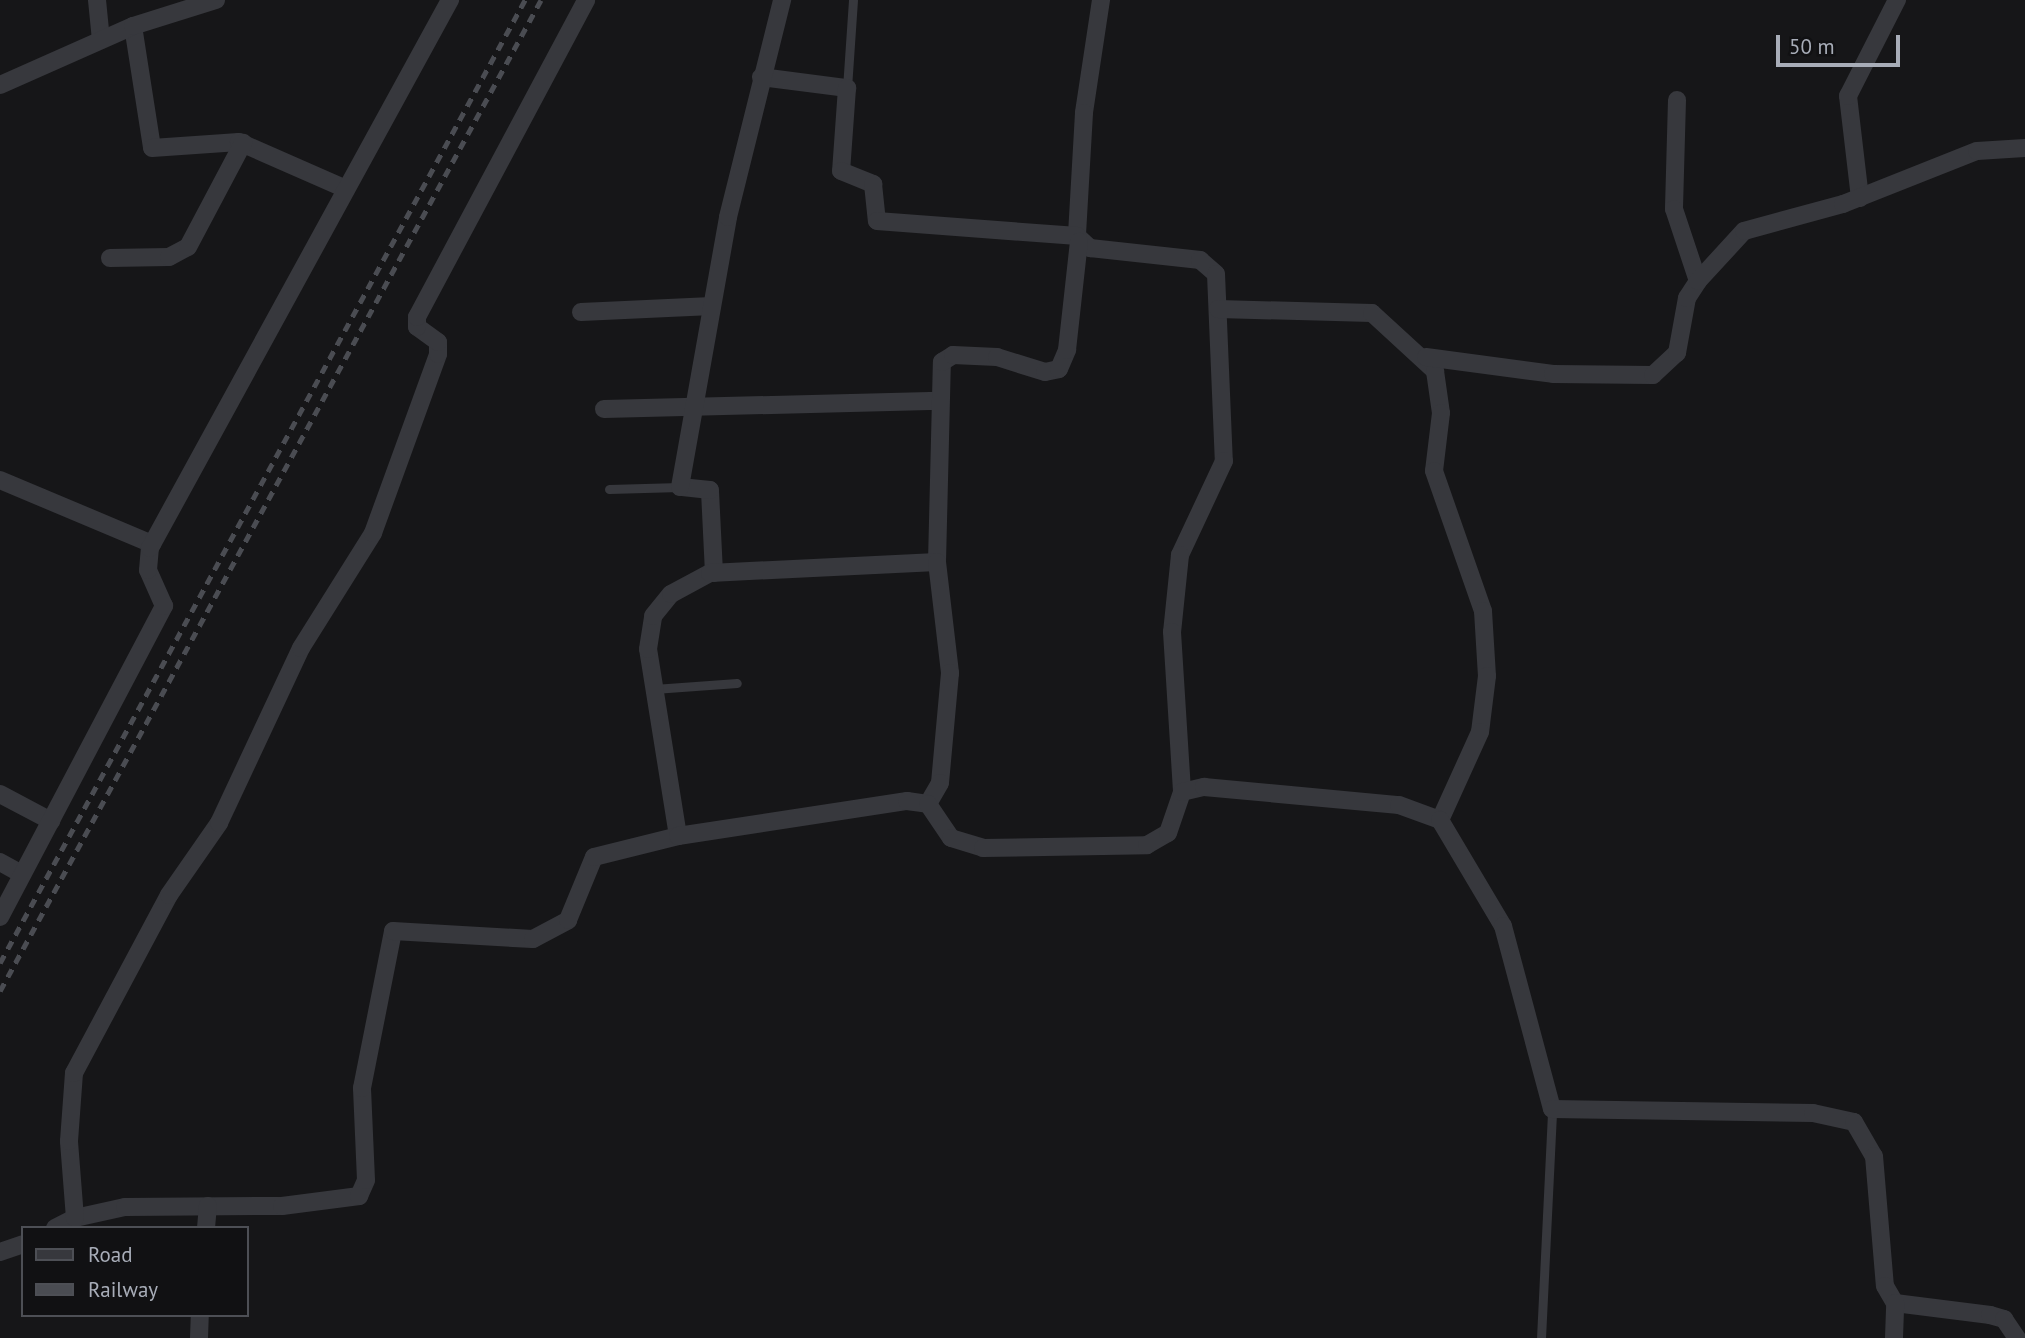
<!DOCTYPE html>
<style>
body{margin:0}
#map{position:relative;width:2025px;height:1338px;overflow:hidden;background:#161618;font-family:"PT Sans",sans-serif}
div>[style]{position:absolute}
.lane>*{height:9px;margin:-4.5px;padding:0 4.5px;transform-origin:4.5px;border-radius:4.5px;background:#37383d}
.street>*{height:18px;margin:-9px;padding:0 9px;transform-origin:9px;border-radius:9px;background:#37383d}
.rail>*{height:5px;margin-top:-2.5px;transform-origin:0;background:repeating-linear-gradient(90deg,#4a4c52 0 9px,transparent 0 16px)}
span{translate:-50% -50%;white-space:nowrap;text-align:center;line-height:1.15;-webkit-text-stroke:7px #111113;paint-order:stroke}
.legend{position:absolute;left:21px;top:1226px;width:228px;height:91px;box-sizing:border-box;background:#111113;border:2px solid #4d4f55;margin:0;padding:9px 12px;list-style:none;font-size:21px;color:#a8adb8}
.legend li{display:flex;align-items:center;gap:14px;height:35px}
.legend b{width:35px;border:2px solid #4d4f55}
.scale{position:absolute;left:1776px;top:35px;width:124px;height:32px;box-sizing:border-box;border:4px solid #a8adb8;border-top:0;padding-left:9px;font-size:21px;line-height:24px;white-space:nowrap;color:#a8adb8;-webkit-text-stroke:5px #111113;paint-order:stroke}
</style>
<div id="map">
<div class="lane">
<i style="left:847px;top:88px;width:88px;rotate:-86.1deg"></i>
<i style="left:609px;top:489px;width:71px;rotate:-1.6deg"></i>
<i style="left:654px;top:689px;width:83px;rotate:-4.1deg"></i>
<i style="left:1541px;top:1338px;width:229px;rotate:-87.2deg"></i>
</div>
<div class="street">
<i style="left:97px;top:0;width:40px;rotate:84.3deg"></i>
<i style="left:1101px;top:0;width:114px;rotate:98.6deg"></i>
<i style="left:1084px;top:113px;width:123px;rotate:93.3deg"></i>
<i style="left:1077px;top:236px;width:18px;rotate:43deg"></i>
<i style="left:1090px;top:248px;width:111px;rotate:6.2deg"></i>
<i style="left:1200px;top:260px;width:21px;rotate:41deg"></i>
<i style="left:1216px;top:274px;width:187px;rotate:87.6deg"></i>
<i style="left:1224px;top:461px;width:104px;rotate:115.1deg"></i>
<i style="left:1180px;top:555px;width:77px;rotate:95.9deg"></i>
<i style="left:1172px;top:632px;width:160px;rotate:86.4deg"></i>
<i style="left:133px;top:26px;width:123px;rotate:81.1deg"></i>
<i style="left:152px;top:148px;width:87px;rotate:-3.9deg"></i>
<i style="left:239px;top:142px;width:115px;rotate:23.7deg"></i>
<i style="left:761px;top:77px;width:87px;rotate:7.3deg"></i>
<i style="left:847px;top:88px;width:83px;rotate:94.1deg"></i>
<i style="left:841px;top:171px;width:35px;rotate:22deg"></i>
<i style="left:873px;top:184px;width:37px;rotate:84deg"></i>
<i style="left:877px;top:221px;width:201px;rotate:4.3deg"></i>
<i style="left:0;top:85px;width:145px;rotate:-23.9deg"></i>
<i style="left:133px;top:26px;width:87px;rotate:-17.4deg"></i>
<i style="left:1677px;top:100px;width:109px;rotate:91.6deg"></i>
<i style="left:1674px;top:209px;width:76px;rotate:71.6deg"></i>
<i style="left:1860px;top:198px;width:103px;rotate:-96.7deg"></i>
<i style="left:1848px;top:96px;width:108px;rotate:-63deg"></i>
<i style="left:110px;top:258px;width:59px;rotate:-1deg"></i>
<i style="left:169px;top:257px;width:21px;rotate:-28deg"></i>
<i style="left:188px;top:247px;width:118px;rotate:-62.1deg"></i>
<i style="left:1218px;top:309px;width:154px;rotate:1.5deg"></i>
<i style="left:1372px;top:313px;width:86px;rotate:42.6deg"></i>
<i style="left:1435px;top:371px;width:42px;rotate:81.9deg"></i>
<i style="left:1441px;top:413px;width:58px;rotate:96.9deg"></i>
<i style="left:1434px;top:471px;width:148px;rotate:70.7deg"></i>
<i style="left:1483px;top:611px;width:65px;rotate:86.5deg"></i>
<i style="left:1487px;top:676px;width:56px;rotate:97.1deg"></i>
<i style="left:1480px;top:732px;width:97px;rotate:114.4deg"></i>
<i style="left:581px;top:312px;width:131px;rotate:-2.6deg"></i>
<i style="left:1426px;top:357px;width:128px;rotate:7.6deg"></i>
<i style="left:1553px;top:374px;width:100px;rotate:0.6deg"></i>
<i style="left:1653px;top:375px;width:33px;rotate:-43deg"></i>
<i style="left:1677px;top:353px;width:56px;rotate:-79.7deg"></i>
<i style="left:1687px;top:298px;width:20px;rotate:-57deg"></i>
<i style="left:1698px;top:281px;width:68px;rotate:-47.4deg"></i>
<i style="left:1744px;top:231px;width:103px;rotate:-15.3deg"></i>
<i style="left:1843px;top:204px;width:144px;rotate:-21.6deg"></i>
<i style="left:1977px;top:151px;width:48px;rotate:-3.6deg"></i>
<i style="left:604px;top:409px;width:336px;rotate:-1.4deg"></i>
<i style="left:0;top:480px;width:165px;rotate:22.8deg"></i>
<i style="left:937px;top:562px;width:200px;rotate:-88.6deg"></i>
<i style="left:942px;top:362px;width:13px;rotate:-32deg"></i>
<i style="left:953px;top:355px;width:44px;rotate:2.6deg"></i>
<i style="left:997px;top:357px;width:50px;rotate:17.4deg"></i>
<i style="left:1045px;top:372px;width:14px;rotate:-12deg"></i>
<i style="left:1059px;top:369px;width:21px;rotate:-67deg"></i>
<i style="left:1067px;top:350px;width:109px;rotate:-83.7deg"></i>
<i style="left:714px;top:573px;width:83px;rotate:-92.8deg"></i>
<i style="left:710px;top:490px;width:30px;rotate:-174deg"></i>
<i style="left:680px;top:487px;width:274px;rotate:-79.9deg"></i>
<i style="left:728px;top:217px;width:224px;rotate:-76deg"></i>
<i style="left:0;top:794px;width:58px;rotate:27.9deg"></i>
<i style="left:678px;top:836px;width:189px;rotate:-99.1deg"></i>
<i style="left:648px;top:649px;width:33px;rotate:-81deg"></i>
<i style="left:653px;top:616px;width:28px;rotate:-51deg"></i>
<i style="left:671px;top:594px;width:44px;rotate:-28.3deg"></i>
<i style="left:710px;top:573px;width:227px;rotate:-2.8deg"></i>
<i style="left:937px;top:562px;width:112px;rotate:83.3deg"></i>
<i style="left:950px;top:673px;width:110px;rotate:95.2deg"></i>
<i style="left:940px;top:783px;width:24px;rotate:120deg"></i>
<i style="left:0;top:862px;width:25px;rotate:29deg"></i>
<i style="left:0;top:917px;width:352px;rotate:-62.2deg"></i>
<i style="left:164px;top:606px;width:39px;rotate:-114deg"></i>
<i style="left:148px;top:570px;width:22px;rotate:-85deg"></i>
<i style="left:150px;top:548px;width:625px;rotate:-61.3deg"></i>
<i style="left:75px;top:1218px;width:51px;rotate:-12.4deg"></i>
<i style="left:125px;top:1207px;width:157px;rotate:-0.4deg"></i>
<i style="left:282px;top:1206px;width:78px;rotate:-7.4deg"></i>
<i style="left:359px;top:1196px;width:17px;rotate:-66deg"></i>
<i style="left:366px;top:1180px;width:92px;rotate:-92.5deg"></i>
<i style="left:362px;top:1088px;width:160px;rotate:-78.8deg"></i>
<i style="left:393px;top:931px;width:140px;rotate:3.3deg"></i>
<i style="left:533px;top:939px;width:40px;rotate:-28deg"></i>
<i style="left:568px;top:920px;width:68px;rotate:-67.6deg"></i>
<i style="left:594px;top:857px;width:87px;rotate:-14deg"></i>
<i style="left:678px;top:836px;width:232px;rotate:-8.7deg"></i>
<i style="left:907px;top:801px;width:21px;rotate:8deg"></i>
<i style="left:928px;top:804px;width:41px;rotate:55.9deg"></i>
<i style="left:951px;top:838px;width:34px;rotate:17deg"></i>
<i style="left:983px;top:848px;width:164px;rotate:-1deg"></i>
<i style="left:1147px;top:845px;width:24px;rotate:-30deg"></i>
<i style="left:1168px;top:833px;width:43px;rotate:-71.1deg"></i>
<i style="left:1182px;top:792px;width:23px;rotate:-13deg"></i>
<i style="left:1204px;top:787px;width:196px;rotate:5.3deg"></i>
<i style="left:1399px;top:805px;width:44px;rotate:20.1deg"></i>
<i style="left:1440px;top:820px;width:123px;rotate:59.3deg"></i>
<i style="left:1503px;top:926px;width:189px;rotate:75deg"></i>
<i style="left:1552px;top:1109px;width:261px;rotate:0.9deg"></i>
<i style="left:1813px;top:1113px;width:42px;rotate:12.4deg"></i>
<i style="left:1854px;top:1122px;width:39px;rotate:60deg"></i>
<i style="left:1874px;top:1156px;width:130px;rotate:85.2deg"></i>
<i style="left:1885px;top:1286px;width:20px;rotate:60deg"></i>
<i style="left:1895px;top:1303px;width:96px;rotate:7.2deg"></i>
<i style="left:1990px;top:1315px;width:15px;rotate:16deg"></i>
<i style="left:2004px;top:1319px;width:23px;rotate:56deg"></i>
<i style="left:55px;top:1228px;width:22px;rotate:-27deg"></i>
<i style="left:75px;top:1218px;width:77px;rotate:-94.5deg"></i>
<i style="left:69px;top:1141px;width:68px;rotate:-85.8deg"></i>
<i style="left:74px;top:1073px;width:202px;rotate:-61.9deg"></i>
<i style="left:169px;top:895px;width:88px;rotate:-55.2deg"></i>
<i style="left:219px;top:823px;width:193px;rotate:-64.9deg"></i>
<i style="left:301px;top:648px;width:136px;rotate:-57.9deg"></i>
<i style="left:373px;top:533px;width:190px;rotate:-70deg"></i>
<i style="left:438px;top:354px;width:12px;rotate:-90deg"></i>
<i style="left:438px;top:342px;width:26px;rotate:-144deg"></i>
<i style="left:417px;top:327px;width:10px;rotate:-90deg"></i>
<i style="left:417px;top:317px;width:359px;rotate:-61.9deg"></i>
<i style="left:206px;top:1228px;width:22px;rotate:-85deg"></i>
<i style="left:0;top:1252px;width:24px;rotate:-19deg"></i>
<i style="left:199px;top:1338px;width:23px;rotate:-88deg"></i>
<i style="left:1894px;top:1338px;width:35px;rotate:-88deg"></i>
</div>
<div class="rail">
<i style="left:0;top:963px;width:1097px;rotate:-61.4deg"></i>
<i style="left:0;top:991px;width:1129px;rotate:-61.37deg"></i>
</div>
<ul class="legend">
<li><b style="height:9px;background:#37383d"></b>Road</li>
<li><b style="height:9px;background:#4a4c52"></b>Railway</li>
</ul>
<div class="scale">50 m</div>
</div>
